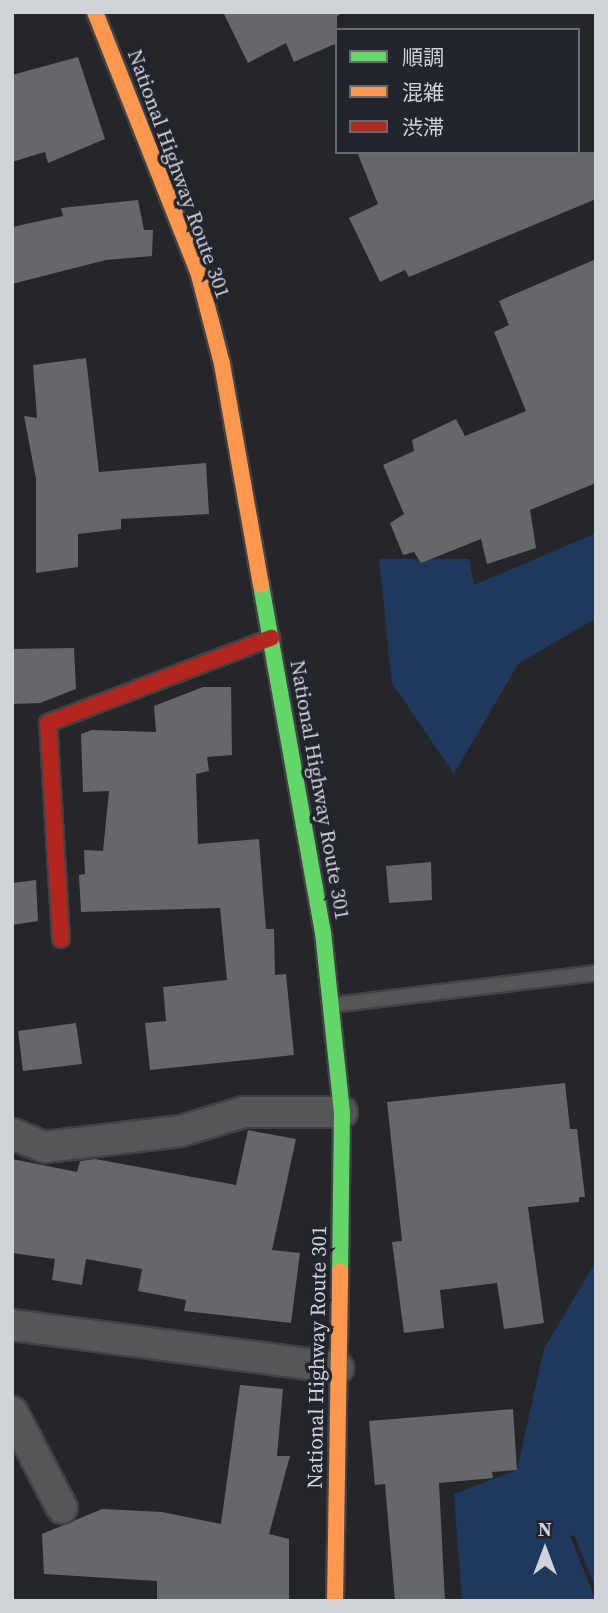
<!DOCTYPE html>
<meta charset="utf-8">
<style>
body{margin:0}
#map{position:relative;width:608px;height:1613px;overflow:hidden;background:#24262a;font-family:"Source Serif 4","Noto Sans JP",serif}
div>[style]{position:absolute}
.green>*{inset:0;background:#21385d}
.building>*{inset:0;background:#65676b}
.roads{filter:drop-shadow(2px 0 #404245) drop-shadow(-2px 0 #404245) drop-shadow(0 2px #404245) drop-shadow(0 -2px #404245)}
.lane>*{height:14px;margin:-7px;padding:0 7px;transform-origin:7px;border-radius:7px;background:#545657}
.street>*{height:30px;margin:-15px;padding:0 15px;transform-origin:15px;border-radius:15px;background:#545657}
.fast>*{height:16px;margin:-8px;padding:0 8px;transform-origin:8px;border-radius:8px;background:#63d668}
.slow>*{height:16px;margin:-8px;padding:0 8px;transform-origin:8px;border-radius:8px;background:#ff974d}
.jam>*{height:16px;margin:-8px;padding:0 8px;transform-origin:8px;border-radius:8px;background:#b3261e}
span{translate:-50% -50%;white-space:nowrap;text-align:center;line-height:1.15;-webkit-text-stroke:7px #21252d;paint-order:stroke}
.street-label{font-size:21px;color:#d0d3d8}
.frame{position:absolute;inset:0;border:14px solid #d0d3d8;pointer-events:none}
.legend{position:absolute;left:335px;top:28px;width:245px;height:126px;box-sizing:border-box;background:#21252d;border:2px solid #676b71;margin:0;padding:9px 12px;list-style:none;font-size:21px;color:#d0d3d8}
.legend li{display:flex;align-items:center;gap:14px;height:35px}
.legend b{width:35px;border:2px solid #676b71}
.north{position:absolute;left:510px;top:1515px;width:70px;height:70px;-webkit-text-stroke:5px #21252d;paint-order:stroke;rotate:0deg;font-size:19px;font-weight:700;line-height:28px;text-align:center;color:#d0d3d8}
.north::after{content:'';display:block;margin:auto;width:24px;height:32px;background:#d0d3d8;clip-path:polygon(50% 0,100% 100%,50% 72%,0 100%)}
</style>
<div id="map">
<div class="green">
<i style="clip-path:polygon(596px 533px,596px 618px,518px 664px,454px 774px,392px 683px,379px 559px,469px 559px,474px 585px)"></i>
<i style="clip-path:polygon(596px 1261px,596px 1517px,592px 1521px,596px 1519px,596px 1588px,574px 1535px,570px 1536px,596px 1601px,462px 1601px,454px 1494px,517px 1470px,544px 1349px)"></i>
</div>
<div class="building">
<i style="clip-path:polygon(223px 12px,344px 12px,337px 16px,337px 43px,294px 62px,286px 43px,248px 63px)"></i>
<i style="clip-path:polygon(78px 57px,105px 139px,48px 163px,45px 152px,12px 162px,12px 75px)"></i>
<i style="clip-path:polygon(357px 152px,596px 152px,596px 199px,409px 277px,405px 270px,380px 282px,349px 218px,378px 204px)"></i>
<i style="clip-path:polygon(138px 200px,144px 230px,153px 230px,152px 256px,106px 260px,12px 284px,12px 227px,63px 216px,61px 208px)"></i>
<i style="clip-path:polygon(596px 259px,596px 483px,530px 510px,536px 548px,487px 564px,481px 539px,421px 563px,414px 552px,403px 555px,390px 523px,404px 514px,383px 465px,414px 451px,412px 440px,456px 419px,465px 436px,526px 411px,494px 332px,509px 325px,499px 301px)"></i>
<i style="clip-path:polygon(86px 358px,99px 472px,206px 463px,209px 514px,121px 519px,121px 529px,78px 534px,78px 567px,36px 573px,36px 479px,24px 416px,37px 418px,33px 365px)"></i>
<i style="clip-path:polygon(74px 648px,76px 689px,40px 703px,12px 704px,12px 649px)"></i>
<i style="clip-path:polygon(203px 687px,231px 687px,232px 755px,207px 757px,209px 771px,196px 774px,198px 844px,259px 839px,266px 929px,274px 929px,275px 975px,286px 974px,294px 1055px,150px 1070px,145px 1023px,166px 1021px,163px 987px,227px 980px,220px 908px,81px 912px,79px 875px,85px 874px,84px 850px,103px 851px,109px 791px,83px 792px,81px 734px,92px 730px,156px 732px,154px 706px)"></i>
<i style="clip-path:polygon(431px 862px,432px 900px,389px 903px,386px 866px)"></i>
<i style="clip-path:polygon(36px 880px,38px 921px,12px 925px,12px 883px)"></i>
<i style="clip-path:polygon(76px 1023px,82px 1064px,23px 1071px,18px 1031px)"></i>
<i style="clip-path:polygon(565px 1083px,570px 1129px,577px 1129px,585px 1197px,579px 1197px,579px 1202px,528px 1207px,544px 1323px,504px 1329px,497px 1283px,440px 1290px,444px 1328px,404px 1333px,392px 1242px,402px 1241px,387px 1102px)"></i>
<i style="clip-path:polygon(248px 1130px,296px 1139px,272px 1250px,300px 1253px,291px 1323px,184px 1311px,186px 1300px,138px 1291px,142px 1269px,86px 1259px,82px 1285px,52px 1280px,55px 1259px,12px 1253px,12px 1159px,77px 1172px,80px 1161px,95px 1159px,236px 1185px)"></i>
<i style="clip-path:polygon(240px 1385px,283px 1389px,277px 1456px,290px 1456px,269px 1534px,289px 1539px,289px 1601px,157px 1601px,157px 1581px,44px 1574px,42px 1534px,102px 1509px,162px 1512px,221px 1524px)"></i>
<i style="clip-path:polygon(513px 1409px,517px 1470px,492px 1472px,493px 1478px,439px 1483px,445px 1601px,395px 1601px,385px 1484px,375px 1485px,369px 1421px)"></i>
</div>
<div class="roads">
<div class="lane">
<i style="left:332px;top:1005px;width:266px;rotate:-6.9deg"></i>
</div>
<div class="street">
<i style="left:12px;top:1134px;width:35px;rotate:22deg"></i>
<i style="left:45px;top:1147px;width:137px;rotate:-6.7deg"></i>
<i style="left:181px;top:1131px;width:66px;rotate:-16.8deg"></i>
<i style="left:244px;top:1112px;width:98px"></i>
<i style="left:12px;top:1325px;width:329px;rotate:7.5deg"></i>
<i style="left:12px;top:1412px;width:108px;rotate:62.5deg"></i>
</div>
<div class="fast">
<i style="left:261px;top:585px;width:352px;rotate:79.9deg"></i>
<i style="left:323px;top:932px;width:181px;rotate:84deg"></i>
<i style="left:342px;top:1112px;width:159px;rotate:90.7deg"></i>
</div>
<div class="slow">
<i style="left:95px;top:12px;width:283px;rotate:68.4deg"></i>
<i style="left:199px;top:275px;width:92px;rotate:75.5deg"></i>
<i style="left:222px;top:364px;width:224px;rotate:80deg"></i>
<i style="left:335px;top:1601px;width:330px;rotate:-89.1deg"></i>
</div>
<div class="jam">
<i style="left:61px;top:939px;width:216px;rotate:-93.4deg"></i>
<i style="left:48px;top:723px;width:239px;rotate:-20.9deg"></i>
</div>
</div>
<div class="street-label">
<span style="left:179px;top:174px;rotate:70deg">National Highway Route 301</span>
<span style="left:320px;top:790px;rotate:80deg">National Highway Route 301</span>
<span style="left:317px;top:1357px;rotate:-89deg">National Highway Route 301</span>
</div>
<div class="frame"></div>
<ul class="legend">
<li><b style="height:9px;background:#63d668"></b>順調</li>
<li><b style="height:9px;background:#ff974d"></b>混雑</li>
<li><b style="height:9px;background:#b3261e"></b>渋滞</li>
</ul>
<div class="north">N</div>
</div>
